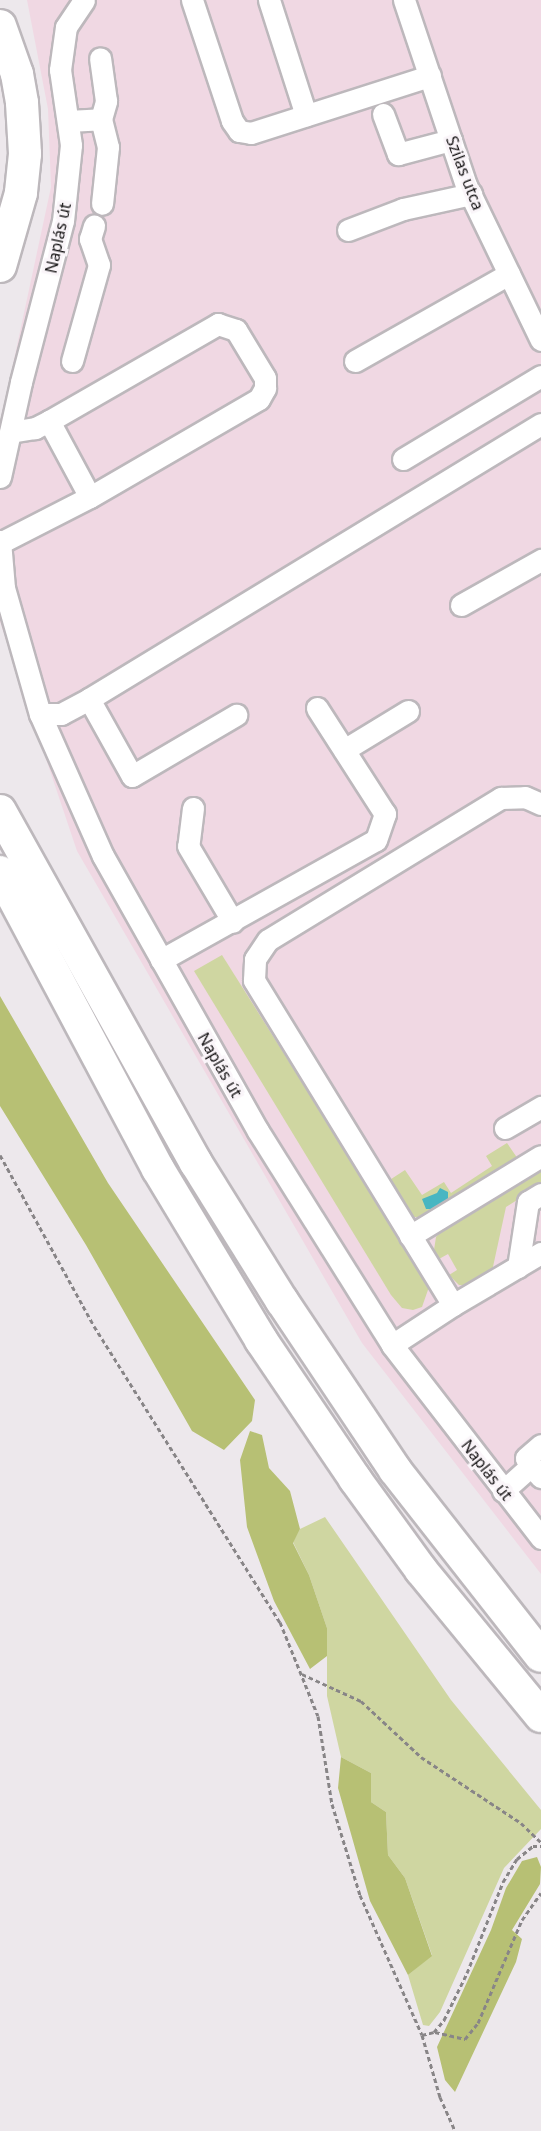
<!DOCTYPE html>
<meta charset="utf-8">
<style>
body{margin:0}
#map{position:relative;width:541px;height:2131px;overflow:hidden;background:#ede8ec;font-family:"Noto Sans",sans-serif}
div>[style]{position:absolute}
.industrial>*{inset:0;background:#f0d8e3}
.green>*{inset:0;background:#cfd6a1}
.forest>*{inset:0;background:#b7c074}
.water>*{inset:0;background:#48b6c2}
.path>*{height:3px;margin-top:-1.5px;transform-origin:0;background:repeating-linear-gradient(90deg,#888587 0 4.5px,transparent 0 7.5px)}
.roads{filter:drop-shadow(2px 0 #bdb8bc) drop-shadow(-2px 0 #bdb8bc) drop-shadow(0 2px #bdb8bc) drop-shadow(0 -2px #bdb8bc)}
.minor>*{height:21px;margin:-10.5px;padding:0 10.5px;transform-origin:10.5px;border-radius:10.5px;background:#fff}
.highway>*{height:32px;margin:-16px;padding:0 16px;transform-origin:16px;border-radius:16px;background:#fff}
span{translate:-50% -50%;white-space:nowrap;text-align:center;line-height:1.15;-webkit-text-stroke:6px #faf5f9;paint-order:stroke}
.street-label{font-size:16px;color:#141213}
</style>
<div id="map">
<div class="industrial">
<i style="clip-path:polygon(27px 0,541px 0,541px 1574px,362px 1343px,77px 851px,0 622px,0 425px,51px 187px,48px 109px)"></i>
</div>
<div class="green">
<i style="clip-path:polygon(222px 955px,424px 1276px,429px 1287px,422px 1307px,413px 1310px,402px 1308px,391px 1295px,194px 971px)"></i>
<i style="clip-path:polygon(507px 1143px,518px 1159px,426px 1217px,411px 1217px,385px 1183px,405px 1170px,422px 1195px,444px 1182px,451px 1193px,492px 1166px,486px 1156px)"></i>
<i style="clip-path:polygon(541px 1166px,541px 1185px,506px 1207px,491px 1276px,469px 1286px,459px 1285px,449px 1275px,457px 1270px,448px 1254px,439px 1259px,434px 1250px,436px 1237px,444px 1227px)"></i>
<i style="clip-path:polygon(325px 1517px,451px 1700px,541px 1810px,541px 1829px,504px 1868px,440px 2012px,429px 2026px,423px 2025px,408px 1975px,432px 1955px,405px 1878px,388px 1855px,386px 1812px,371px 1802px,371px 1773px,341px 1757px,327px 1696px,327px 1628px,309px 1575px,293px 1542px,300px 1529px)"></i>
</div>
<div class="forest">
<i style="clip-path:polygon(0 996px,108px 1183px,255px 1400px,252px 1421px,224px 1450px,192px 1431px,86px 1245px,0 1106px)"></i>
<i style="clip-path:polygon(250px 1431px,262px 1435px,269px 1468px,290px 1491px,300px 1529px,293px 1543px,309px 1575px,327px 1628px,327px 1656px,310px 1669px,274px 1601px,247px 1527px,240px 1460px)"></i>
<i style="clip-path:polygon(341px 1757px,371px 1773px,371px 1802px,386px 1812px,388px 1855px,405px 1878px,432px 1956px,408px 1975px,370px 1901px,338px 1788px)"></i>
<i style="clip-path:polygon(537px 1857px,541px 1867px,540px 1884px,512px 1930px,522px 1939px,516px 1962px,455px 2092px,445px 2080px,437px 2047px,491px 1930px,506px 1888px,522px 1861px)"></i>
</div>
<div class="water">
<i style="clip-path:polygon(440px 1188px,448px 1192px,448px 1201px,435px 1209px,426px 1209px,422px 1199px,437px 1193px)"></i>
</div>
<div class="path">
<i style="left:0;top:1155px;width:195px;rotate:61.2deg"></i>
<i style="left:94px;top:1326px;width:350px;rotate:57.9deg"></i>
<i style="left:280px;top:1622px;width:101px;rotate:68deg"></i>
<i style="left:318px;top:1716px;width:89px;rotate:81deg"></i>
<i style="left:332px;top:1804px;width:95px;rotate:72.9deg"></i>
<i style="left:360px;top:1895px;width:153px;rotate:66.1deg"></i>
<i style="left:422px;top:2035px;width:65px;rotate:73.8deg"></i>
<i style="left:440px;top:2097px;width:37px;rotate:66deg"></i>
<i style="left:302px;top:1674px;width:65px;rotate:24.6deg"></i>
<i style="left:361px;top:1701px;width:82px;rotate:43deg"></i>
<i style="left:421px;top:1757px;width:120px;rotate:33.4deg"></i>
<i style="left:521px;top:1823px;width:28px;rotate:44deg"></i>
<i style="left:435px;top:2032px;width:31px;rotate:13deg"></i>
<i style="left:465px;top:2039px;width:21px;rotate:-51deg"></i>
<i style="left:478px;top:2023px;width:112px;rotate:-66.9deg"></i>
<i style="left:522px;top:1920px;width:33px;rotate:-55deg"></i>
<i style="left:422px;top:2035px;width:12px;rotate:-14deg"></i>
<i style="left:434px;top:2032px;width:16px;rotate:-50deg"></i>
<i style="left:444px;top:2020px;width:52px;rotate:-63.9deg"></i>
<i style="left:467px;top:1973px;width:98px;rotate:-68.4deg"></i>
<i style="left:503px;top:1882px;width:27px;rotate:-59deg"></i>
<i style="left:517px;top:1859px;width:21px;rotate:-39deg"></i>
<i style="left:533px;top:1846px;width:8px"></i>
</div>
<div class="roads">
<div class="minor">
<i style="left:192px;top:0;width:127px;rotate:71.7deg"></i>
<i style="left:232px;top:121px;width:12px;rotate:55deg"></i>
<i style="left:239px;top:131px;width:12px;rotate:9deg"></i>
<i style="left:251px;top:133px;width:188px;rotate:-17.7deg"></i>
<i style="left:269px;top:0;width:121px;rotate:72.2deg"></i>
<i style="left:404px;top:0;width:195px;rotate:71.5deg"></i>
<i style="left:466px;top:185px;width:172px;rotate:64.2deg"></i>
<i style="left:383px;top:114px;width:43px;rotate:69.4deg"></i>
<i style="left:398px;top:154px;width:55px;rotate:-14.8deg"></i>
<i style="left:101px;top:119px;width:29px;rotate:76deg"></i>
<i style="left:108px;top:147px;width:57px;rotate:96deg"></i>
<i style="left:68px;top:121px;width:33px;rotate:-3deg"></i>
<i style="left:101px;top:119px;width:19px;rotate:-74deg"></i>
<i style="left:106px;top:101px;width:43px;rotate:-97.9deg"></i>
<i style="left:348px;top:230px;width:59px;rotate:-20.9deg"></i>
<i style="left:403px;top:209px;width:70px;rotate:-12.4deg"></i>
<i style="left:72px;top:361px;width:100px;rotate:-74.3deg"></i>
<i style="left:99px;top:265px;width:28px;rotate:-109deg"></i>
<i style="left:90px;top:239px;width:14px;rotate:-73deg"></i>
<i style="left:355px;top:361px;width:177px;rotate:-29.5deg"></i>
<i style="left:49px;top:421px;width:86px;rotate:61.7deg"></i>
<i style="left:403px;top:459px;width:161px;rotate:-31deg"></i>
<i style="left:0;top:477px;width:97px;rotate:-77.5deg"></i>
<i style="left:21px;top:382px;width:166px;rotate:-75.4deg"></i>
<i style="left:63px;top:221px;width:76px;rotate:-84deg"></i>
<i style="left:71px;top:145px;width:76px;rotate:-98.3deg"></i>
<i style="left:60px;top:70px;width:43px;rotate:-82.1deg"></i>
<i style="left:66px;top:27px;width:32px;rotate:-56deg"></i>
<i style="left:0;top:541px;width:47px;rotate:85.1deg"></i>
<i style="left:4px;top:588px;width:131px;rotate:74.1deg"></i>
<i style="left:40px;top:714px;width:155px;rotate:66.1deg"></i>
<i style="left:103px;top:856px;width:316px;rotate:60.6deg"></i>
<i style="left:258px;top:1131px;width:252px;rotate:57.9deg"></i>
<i style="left:392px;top:1345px;width:244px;rotate:52.3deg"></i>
<i style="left:0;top:543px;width:101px;rotate:-27.1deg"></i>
<i style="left:90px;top:497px;width:195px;rotate:-30.1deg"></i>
<i style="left:259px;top:399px;width:13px;rotate:-61deg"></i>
<i style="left:265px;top:388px;width:10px;rotate:-90deg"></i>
<i style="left:265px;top:378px;width:56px;rotate:-121.1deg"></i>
<i style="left:236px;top:330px;width:19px;rotate:-162deg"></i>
<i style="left:218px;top:324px;width:195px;rotate:150.1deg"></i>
<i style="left:49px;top:421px;width:16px;rotate:153deg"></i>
<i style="left:35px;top:428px;width:25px;rotate:171deg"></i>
<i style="left:461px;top:605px;width:92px;rotate:-29.4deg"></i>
<i style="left:89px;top:699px;width:88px;rotate:60.8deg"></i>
<i style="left:132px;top:776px;width:121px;rotate:-30.4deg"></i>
<i style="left:40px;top:714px;width:21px"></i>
<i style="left:61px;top:714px;width:32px;rotate:-28deg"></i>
<i style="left:89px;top:699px;width:529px;rotate:-31.32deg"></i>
<i style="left:344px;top:750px;width:75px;rotate:-31.4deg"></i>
<i style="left:193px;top:808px;width:38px;rotate:97deg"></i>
<i style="left:188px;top:846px;width:88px;rotate:59.4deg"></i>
<i style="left:161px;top:960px;width:246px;rotate:-29.2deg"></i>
<i style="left:376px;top:840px;width:28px;rotate:-71deg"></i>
<i style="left:385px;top:814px;width:126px;rotate:-122.7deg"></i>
<i style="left:505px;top:1128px;width:42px;rotate:-30.3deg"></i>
<i style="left:410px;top:1236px;width:153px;rotate:-31.4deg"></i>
<i style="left:518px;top:1267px;width:66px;rotate:-81.3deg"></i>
<i style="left:528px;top:1202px;width:15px;rotate:-32deg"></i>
<i style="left:453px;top:1305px;width:381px;rotate:-121.5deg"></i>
<i style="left:254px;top:980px;width:21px;rotate:-87deg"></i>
<i style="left:255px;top:959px;width:23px;rotate:-56deg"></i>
<i style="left:268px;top:940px;width:273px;rotate:-31.4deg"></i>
<i style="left:501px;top:798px;width:24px;rotate:-2deg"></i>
<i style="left:525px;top:797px;width:17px;rotate:24deg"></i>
<i style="left:392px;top:1345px;width:73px;rotate:-33.3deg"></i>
<i style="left:453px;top:1305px;width:102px;rotate:-30.6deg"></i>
<i style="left:531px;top:1466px;width:9px;rotate:-122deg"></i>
<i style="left:526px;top:1458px;width:20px;rotate:-41deg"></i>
<i style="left:503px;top:1491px;width:38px;rotate:-42deg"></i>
<i style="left:531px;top:1466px;width:15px;rotate:48deg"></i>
</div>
<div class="highway">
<i style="left:0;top:26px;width:51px;rotate:70.5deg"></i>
<i style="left:17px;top:74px;width:29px;rotate:80deg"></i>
<i style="left:22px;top:103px;width:51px;rotate:86.6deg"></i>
<i style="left:25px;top:154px;width:39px;rotate:96deg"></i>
<i style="left:21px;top:193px;width:76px;rotate:106deg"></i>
<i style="left:0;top:811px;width:403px;rotate:60.9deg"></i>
<i style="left:196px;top:1163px;width:163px;rotate:58.1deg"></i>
<i style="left:282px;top:1301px;width:203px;rotate:56.2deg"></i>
<i style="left:395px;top:1470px;width:236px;rotate:51.9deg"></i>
<i style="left:0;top:872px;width:336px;rotate:62deg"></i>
<i style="left:158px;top:1169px;width:200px;rotate:58.9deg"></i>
<i style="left:261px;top:1340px;width:168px;rotate:55.9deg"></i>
<i style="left:355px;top:1479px;width:112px;rotate:54deg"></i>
<i style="left:421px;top:1570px;width:189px;rotate:50.6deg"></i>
</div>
</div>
<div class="street-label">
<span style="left:465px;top:173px;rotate:69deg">Szilas utca</span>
<span style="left:58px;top:238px;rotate:-78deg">Naplás út</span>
<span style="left:220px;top:1065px;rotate:60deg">Naplás út</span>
<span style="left:487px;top:1470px;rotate:52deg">Naplás út</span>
</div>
</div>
